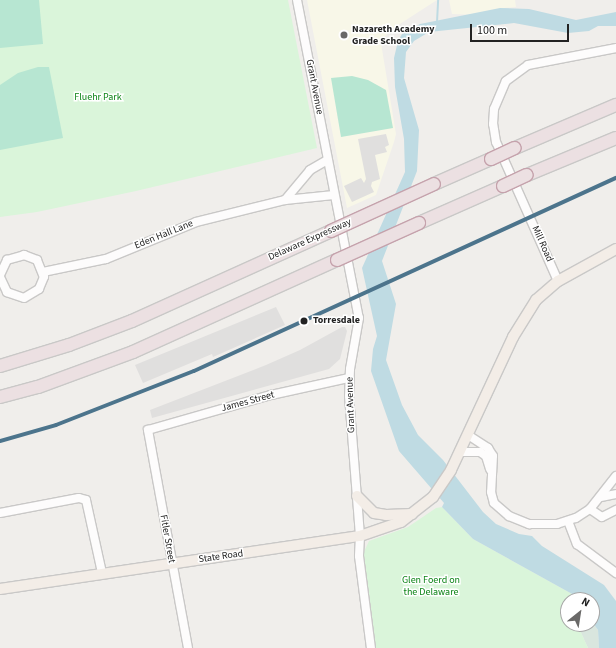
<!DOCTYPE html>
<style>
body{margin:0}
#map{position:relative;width:616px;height:648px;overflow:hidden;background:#f0eeeb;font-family:"Source Sans 3",sans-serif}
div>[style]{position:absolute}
.education>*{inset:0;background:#f8f7e8}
.wetland>*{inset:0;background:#d9e6de}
.park>*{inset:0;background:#daf5da}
.pitch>*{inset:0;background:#b7e6d2}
.parking>*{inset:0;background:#e0dfde}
.water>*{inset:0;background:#bfdbe3}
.stream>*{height:2px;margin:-1px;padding:0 1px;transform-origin:1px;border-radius:1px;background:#bfdbe3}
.roads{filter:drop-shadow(1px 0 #c9c8c7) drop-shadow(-1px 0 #c9c8c7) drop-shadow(0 1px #c9c8c7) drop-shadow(0 -1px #c9c8c7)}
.minor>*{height:8px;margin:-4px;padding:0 4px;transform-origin:4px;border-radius:4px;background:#fdfcfc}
.major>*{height:10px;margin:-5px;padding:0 5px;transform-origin:5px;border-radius:5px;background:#f3ede7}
.highway>*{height:12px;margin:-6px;padding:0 6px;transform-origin:6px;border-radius:6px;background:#ece0e2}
.bridges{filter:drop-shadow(1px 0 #c5a2ac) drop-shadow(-1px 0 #c5a2ac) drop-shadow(0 1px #c5a2ac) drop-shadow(0 -1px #c5a2ac)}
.highway-bridge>*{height:12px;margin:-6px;padding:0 6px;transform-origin:6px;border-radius:6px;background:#ece0e2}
.rail-1>*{height:4px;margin:-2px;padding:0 2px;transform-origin:2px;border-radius:2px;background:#4c748c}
.dots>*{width:11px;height:11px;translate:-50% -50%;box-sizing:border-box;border:2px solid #fff;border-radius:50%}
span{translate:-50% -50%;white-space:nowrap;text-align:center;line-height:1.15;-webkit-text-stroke:3px #fff;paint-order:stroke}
.poi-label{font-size:10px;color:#222;font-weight:700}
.left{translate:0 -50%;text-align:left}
.street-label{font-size:10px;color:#222}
.park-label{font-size:10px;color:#0c8416}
.stop-label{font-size:10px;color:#222;font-weight:700}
.north{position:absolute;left:560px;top:592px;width:40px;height:40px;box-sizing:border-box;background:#fff;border:1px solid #a7a7a7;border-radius:50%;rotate:30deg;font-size:11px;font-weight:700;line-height:16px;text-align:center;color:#222}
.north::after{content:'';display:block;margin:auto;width:14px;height:18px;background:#6a6968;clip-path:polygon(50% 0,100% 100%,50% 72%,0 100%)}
.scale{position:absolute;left:470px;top:24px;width:99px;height:18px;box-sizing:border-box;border:2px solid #222;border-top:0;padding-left:5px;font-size:12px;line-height:14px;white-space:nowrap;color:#222;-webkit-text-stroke:3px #fff;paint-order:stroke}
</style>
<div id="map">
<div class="education">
<i style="clip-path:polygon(307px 0,437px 0,389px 31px,381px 43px,396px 134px,394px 142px,376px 195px,347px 208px)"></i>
<i style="clip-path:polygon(449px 0,515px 0,516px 7px,504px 8px,481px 15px,452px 14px)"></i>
</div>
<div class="wetland">
<i style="clip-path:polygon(592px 622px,598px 630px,599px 648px,588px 648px,577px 624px)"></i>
</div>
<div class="park">
<i style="clip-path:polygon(0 0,288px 0,317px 148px,136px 191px,37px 212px,0 217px)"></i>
<i style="clip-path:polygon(442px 507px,473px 539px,583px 600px,568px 600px,568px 624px,577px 624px,588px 648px,373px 648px,362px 556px,369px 541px,408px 527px,436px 508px)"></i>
</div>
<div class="pitch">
<i style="clip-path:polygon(0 0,39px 0,43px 44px,0 48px)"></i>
<i style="clip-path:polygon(38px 67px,49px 67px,63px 138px,0 150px,0 85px,18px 73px)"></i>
<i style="clip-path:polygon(352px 76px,368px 80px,386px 90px,393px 128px,341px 137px,331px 78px)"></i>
</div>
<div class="parking">
<i style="clip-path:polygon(386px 134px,389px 145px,385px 147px,387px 152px,375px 155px,380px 179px,372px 182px,371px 186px,374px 192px,352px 202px,344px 186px,361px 178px,364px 183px,366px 179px,358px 139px)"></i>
<i style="clip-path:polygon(276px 307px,285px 325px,213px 357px,212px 354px,143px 383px,135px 365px)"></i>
<i style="clip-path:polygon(342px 327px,345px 327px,347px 331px,340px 359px,329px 369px,152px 418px,150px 410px,266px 365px,300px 350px)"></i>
</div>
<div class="water">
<i style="clip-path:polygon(500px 8px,529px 9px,576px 20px,616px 12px,616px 26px,598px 26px,589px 31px,568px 33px,514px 23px,429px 32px,414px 41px,406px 52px,404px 78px,419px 130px,417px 171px,382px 261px,396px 304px,386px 360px,402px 405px,418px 435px,443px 460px,483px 512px,496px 524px,519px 534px,532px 536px,542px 546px,604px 585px,616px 601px,616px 648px,599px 648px,598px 630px,592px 622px,592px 600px,583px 600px,473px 539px,442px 507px,444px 503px,399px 451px,371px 371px,373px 349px,377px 336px,362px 268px,405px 172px,404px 139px,395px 87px,394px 58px,398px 41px,402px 34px,420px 24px)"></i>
</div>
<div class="stream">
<i style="left:437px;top:22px;width:22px;rotate:-87deg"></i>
</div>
<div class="roads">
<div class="minor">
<i style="left:297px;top:0;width:324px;rotate:79deg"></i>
<i style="left:359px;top:318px;width:52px;rotate:100deg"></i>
<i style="left:350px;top:369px;width:27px;rotate:92deg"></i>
<i style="left:349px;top:396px;width:140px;rotate:85.5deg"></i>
<i style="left:360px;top:536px;width:20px;rotate:93deg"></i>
<i style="left:359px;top:556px;width:93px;rotate:82.6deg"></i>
<i style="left:285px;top:200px;width:49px;rotate:-5.8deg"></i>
<i style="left:43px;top:272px;width:64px;rotate:-11.7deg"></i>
<i style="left:106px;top:259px;width:97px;rotate:-22.3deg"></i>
<i style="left:196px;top:222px;width:92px;rotate:-13.9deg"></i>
<i style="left:285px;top:200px;width:39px;rotate:-50deg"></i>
<i style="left:310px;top:170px;width:20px;rotate:-30deg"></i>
<i style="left:0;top:275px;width:17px;rotate:-65deg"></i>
<i style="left:7px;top:260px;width:18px;rotate:-16deg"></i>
<i style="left:24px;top:255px;width:14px;rotate:21deg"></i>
<i style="left:37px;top:260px;width:18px;rotate:68deg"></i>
<i style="left:44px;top:277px;width:13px;rotate:113deg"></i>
<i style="left:39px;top:289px;width:17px;rotate:149deg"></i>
<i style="left:24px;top:298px;width:18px;rotate:-161deg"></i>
<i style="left:7px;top:292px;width:17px;rotate:-115deg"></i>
<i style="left:558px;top:281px;width:152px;rotate:-114deg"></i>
<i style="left:496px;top:142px;width:18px;rotate:-99deg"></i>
<i style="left:493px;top:124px;width:15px;rotate:-86deg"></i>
<i style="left:494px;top:109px;width:30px;rotate:-67deg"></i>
<i style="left:506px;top:81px;width:27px;rotate:-36deg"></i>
<i style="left:528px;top:65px;width:90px;rotate:-10.9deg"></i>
<i style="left:468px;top:435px;width:24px;rotate:33deg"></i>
<i style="left:488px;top:448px;width:9px;rotate:58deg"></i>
<i style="left:493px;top:456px;width:36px;rotate:93deg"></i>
<i style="left:491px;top:492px;width:11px;rotate:75deg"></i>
<i style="left:494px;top:503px;width:20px;rotate:41deg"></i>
<i style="left:509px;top:516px;width:22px;rotate:22deg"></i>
<i style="left:529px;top:524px;width:28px"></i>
<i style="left:557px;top:524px;width:20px;rotate:-18deg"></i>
<i style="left:576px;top:518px;width:17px;rotate:-33deg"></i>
<i style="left:590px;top:509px;width:42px;rotate:-51.8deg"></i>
<i style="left:461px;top:452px;width:19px"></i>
<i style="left:480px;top:452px;width:7px;rotate:34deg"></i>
<i style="left:486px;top:456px;width:14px;rotate:73deg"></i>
<i style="left:601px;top:497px;width:15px;rotate:-11deg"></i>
<i style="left:590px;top:509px;width:14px;rotate:34deg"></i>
<i style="left:602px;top:517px;width:16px;rotate:-27deg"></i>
<i style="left:0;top:513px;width:80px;rotate:-10.8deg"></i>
<i style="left:79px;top:498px;width:7px;rotate:16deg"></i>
<i style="left:86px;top:500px;width:75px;rotate:77.6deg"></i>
<i style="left:568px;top:521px;width:25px;rotate:69deg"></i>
<i style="left:577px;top:544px;width:49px;rotate:36.6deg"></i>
<i style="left:188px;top:648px;width:222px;rotate:-100.4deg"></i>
<i style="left:148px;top:430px;width:128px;rotate:-15.9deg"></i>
<i style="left:271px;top:395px;width:80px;rotate:-12.3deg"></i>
</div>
<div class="major">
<i style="left:357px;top:496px;width:24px;rotate:45deg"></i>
<i style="left:374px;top:513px;width:12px;rotate:9deg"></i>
<i style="left:386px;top:515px;width:26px;rotate:-2deg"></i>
<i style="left:0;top:589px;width:364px;rotate:-8.4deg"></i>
<i style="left:360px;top:536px;width:43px;rotate:-18.9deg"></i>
<i style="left:401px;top:522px;width:41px;rotate:-38deg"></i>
<i style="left:433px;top:497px;width:32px;rotate:-56deg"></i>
<i style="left:451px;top:470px;width:147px;rotate:-65deg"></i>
<i style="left:513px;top:337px;width:44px;rotate:-58.1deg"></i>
<i style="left:536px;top:300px;width:29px;rotate:-41deg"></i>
<i style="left:558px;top:281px;width:66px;rotate:-28.9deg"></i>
</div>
<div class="highway">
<i style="left:515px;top:148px;width:110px;rotate:-23.1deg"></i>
<i style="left:527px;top:175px;width:96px;rotate:-22.6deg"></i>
<i style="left:434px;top:184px;width:62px;rotate:-23.7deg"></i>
<i style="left:419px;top:223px;width:92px;rotate:-23.8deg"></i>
<i style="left:0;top:366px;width:72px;rotate:-16.9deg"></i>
<i style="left:69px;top:345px;width:67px;rotate:-20.9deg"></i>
<i style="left:132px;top:321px;width:218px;rotate:-24.3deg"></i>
<i style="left:0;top:397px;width:39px;rotate:-15deg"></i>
<i style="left:38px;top:387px;width:101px;rotate:-20.2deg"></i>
<i style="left:133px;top:352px;width:224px;rotate:-24.3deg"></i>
</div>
</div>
<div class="bridges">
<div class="highway-bridge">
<i style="left:491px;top:159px;width:26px;rotate:-25deg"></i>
<i style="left:503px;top:186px;width:26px;rotate:-25deg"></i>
<i style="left:331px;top:231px;width:113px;rotate:-24.5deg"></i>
<i style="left:337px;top:260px;width:90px;rotate:-24.3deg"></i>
</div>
</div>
<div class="rail-1">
<i style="left:0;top:441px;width:58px;rotate:-15.9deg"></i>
<i style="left:56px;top:425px;width:148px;rotate:-21.4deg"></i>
<i style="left:194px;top:371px;width:464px;rotate:-24.6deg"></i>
</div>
<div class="dots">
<i style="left:344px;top:35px;background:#6a6968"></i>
<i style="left:304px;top:321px;background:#222"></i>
</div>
<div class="poi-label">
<span class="left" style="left:352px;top:35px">Nazareth Academy<br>Grade School</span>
</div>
<div class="street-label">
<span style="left:314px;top:87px;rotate:79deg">Grant Avenue</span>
<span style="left:164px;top:235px;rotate:-22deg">Eden Hall Lane</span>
<span style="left:310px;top:240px;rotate:-24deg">Delaware Expressway</span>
<span style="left:542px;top:244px;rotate:66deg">Mill Road</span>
<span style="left:248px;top:402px;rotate:-15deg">James Street</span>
<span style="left:351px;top:405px;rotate:-92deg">Grant Avenue</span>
<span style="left:167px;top:539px;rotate:80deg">Fitler Street</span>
<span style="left:221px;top:557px;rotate:-8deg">State Road</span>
</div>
<div class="park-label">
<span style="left:98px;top:98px">Fluehr Park</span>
<span style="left:431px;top:586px">Glen Foerd on<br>the Delaware</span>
</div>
<div class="stop-label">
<span class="left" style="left:313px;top:321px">Torresdale</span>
</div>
<div class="north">N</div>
<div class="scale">100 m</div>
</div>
